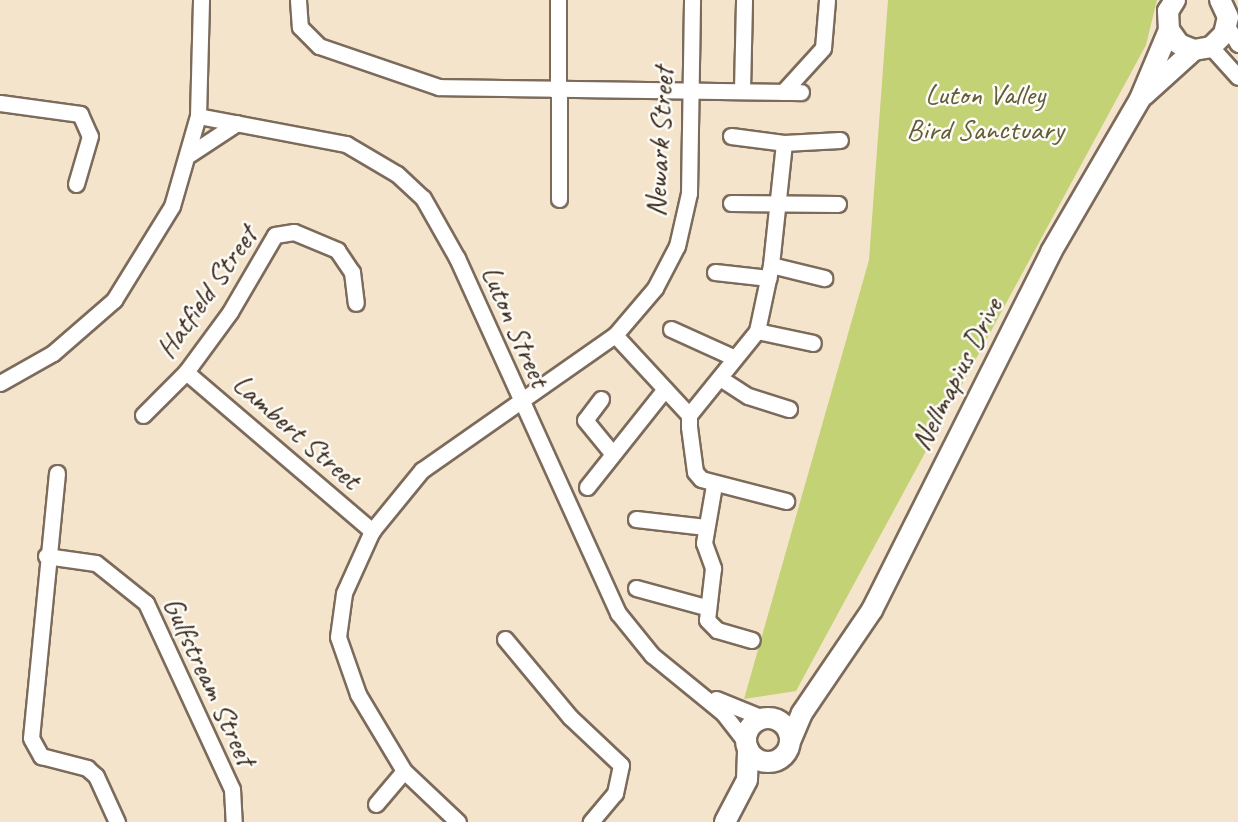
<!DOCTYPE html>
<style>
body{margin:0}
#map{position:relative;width:1238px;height:822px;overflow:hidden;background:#f5e4cc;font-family:Caveat,sans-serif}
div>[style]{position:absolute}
.green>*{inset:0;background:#c3d274}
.roads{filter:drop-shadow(2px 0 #7c6b5b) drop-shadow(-2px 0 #7c6b5b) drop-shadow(0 2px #7c6b5b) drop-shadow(0 -2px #7c6b5b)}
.minor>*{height:15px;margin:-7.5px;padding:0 7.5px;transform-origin:7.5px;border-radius:7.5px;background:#fff}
.major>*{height:20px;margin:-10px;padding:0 10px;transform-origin:10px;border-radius:10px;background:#fff}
.major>.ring{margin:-10px;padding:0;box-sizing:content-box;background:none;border:20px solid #fff;border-radius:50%}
span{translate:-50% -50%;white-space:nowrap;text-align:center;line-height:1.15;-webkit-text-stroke:5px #fdfcf7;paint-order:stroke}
.park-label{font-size:30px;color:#645c38}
.street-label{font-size:30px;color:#3b2a1e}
</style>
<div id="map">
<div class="green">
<i style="clip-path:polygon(888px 0,1157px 0,1146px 45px,796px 691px,744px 699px,869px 260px)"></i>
</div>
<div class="roads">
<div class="minor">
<i style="left:298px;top:0;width:27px;rotate:86deg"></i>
<i style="left:300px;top:27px;width:27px;rotate:45deg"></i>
<i style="left:319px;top:46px;width:127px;rotate:18.9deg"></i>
<i style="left:439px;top:87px;width:362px;rotate:0.8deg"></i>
<i style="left:558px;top:0;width:199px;rotate:89.7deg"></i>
<i style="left:1227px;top:26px;width:21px;rotate:59deg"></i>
<i style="left:1211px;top:47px;width:40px;rotate:48deg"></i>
<i style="left:742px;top:90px;width:90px;rotate:-88.7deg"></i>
<i style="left:783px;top:92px;width:59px;rotate:-47.7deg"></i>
<i style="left:823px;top:48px;width:48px;rotate:-85.2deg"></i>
<i style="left:0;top:103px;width:81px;rotate:7.8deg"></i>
<i style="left:80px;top:114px;width:24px;rotate:66deg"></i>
<i style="left:90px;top:136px;width:50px;rotate:106.3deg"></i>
<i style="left:198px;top:116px;width:151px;rotate:10.7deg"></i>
<i style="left:346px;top:144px;width:59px;rotate:30.5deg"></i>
<i style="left:397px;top:174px;width:35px;rotate:43deg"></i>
<i style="left:423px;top:198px;width:69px;rotate:60.5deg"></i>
<i style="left:457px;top:258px;width:390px;rotate:65.6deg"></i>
<i style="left:618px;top:613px;width:54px;rotate:51deg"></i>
<i style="left:652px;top:655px;width:92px;rotate:39.2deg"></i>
<i style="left:723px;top:713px;width:37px;rotate:52deg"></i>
<i style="left:731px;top:136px;width:53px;rotate:7.5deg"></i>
<i style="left:784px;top:143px;width:56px;rotate:-3.1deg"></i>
<i style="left:784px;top:143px;width:123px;rotate:96.1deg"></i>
<i style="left:771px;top:265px;width:67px;rotate:102deg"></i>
<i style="left:757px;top:331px;width:108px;rotate:129deg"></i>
<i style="left:689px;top:415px;width:12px;rotate:90deg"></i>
<i style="left:689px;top:427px;width:45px;rotate:82.4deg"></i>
<i style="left:695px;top:472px;width:9px;rotate:49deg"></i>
<i style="left:701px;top:479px;width:88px;rotate:14.5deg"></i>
<i style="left:190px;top:154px;width:56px;rotate:-33.4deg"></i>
<i style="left:731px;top:203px;width:107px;rotate:0.5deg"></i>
<i style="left:771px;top:265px;width:55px;rotate:13.8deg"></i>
<i style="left:715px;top:272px;width:54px;rotate:6.3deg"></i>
<i style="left:671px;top:329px;width:70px;rotate:24.4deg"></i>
<i style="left:757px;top:331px;width:57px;rotate:12.1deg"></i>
<i style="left:615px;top:335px;width:109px;rotate:47.2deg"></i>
<i style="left:186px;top:372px;width:245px;rotate:40.5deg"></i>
<i style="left:720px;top:378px;width:33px;rotate:33deg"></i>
<i style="left:748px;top:396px;width:43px;rotate:17.6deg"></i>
<i style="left:0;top:383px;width:61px;rotate:-29.5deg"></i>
<i style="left:53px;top:353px;width:81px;rotate:-41deg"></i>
<i style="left:114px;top:300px;width:110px;rotate:-58.3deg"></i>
<i style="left:172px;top:206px;width:94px;rotate:-73.9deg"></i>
<i style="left:198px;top:116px;width:116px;rotate:-88.5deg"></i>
<i style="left:601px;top:399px;width:26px;rotate:127deg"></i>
<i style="left:585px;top:420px;width:43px;rotate:50.7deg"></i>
<i style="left:143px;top:415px;width:61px;rotate:-45deg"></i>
<i style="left:186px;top:372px;width:74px;rotate:-53.7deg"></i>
<i style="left:230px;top:312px;width:89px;rotate:-59.7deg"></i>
<i style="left:275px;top:235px;width:19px;rotate:-9deg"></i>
<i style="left:294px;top:232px;width:47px;rotate:22.7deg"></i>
<i style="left:337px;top:250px;width:27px;rotate:56deg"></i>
<i style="left:352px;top:272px;width:31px;rotate:83deg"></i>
<i style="left:57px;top:473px;width:266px;rotate:95.6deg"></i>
<i style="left:31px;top:738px;width:21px;rotate:61deg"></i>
<i style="left:41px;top:756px;width:48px;rotate:14.6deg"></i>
<i style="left:87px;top:768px;width:12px;rotate:42deg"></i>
<i style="left:96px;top:776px;width:51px;rotate:65.5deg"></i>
<i style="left:714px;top:485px;width:59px;rotate:99.8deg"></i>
<i style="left:704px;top:543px;width:27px;rotate:70deg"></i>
<i style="left:713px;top:568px;width:52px;rotate:96.6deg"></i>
<i style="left:707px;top:620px;width:14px;rotate:45deg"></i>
<i style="left:717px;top:630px;width:36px;rotate:16deg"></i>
<i style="left:587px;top:487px;width:125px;rotate:-51.5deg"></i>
<i style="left:636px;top:519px;width:70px;rotate:6.5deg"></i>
<i style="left:46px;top:556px;width:50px;rotate:8deg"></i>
<i style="left:96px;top:563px;width:64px;rotate:38.7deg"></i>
<i style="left:146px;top:603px;width:205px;rotate:65.2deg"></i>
<i style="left:232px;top:789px;width:33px;rotate:87deg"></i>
<i style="left:636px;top:588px;width:73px;rotate:15.2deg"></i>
<i style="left:505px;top:639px;width:102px;rotate:50.2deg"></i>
<i style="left:570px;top:717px;width:70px;rotate:43.3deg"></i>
<i style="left:621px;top:765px;width:29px;rotate:102deg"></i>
<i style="left:615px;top:793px;width:38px;rotate:130deg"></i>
<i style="left:716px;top:699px;width:51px;rotate:22deg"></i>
<i style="left:376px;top:804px;width:43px;rotate:-49.7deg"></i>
<i style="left:458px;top:822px;width:74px;rotate:-136.6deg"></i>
<i style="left:404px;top:771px;width:90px;rotate:-120.9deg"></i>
<i style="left:358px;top:694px;width:60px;rotate:-109.3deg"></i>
<i style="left:338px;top:637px;width:44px;rotate:-82.2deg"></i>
<i style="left:344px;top:593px;width:68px;rotate:-65.7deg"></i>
<i style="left:372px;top:531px;width:79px;rotate:-50.7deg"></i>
<i style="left:422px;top:470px;width:236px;rotate:-35deg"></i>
<i style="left:615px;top:335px;width:62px;rotate:-49.6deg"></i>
<i style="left:655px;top:288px;width:47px;rotate:-62.4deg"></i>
<i style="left:677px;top:246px;width:54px;rotate:-77.2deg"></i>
<i style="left:689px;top:193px;width:193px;rotate:-89.1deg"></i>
</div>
<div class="major">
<i style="left:1175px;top:0;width:13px;rotate:122deg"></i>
<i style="left:1168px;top:11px;width:19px;rotate:87deg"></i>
<i style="left:1169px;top:30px;width:17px;rotate:54deg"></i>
<i style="left:1179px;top:44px;width:16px;rotate:22deg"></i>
<i style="left:1194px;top:50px;width:17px;rotate:-10deg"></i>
<i style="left:1211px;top:47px;width:18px;rotate:-45deg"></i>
<i style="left:1224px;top:34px;width:17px;rotate:-77deg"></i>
<i style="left:1228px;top:17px;width:19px;rotate:-115deg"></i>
<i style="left:1144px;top:95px;width:67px;rotate:-42deg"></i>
<i class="ring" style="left:746px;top:718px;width:24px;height:24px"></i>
<i style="left:791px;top:739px;width:28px;rotate:-67deg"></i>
<i style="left:802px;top:713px;width:125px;rotate:-55.8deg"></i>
<i style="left:872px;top:610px;width:400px;rotate:-63.4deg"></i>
<i style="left:1051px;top:252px;width:177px;rotate:-59.8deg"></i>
<i style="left:1140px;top:99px;width:75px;rotate:-67.2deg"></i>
<i style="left:725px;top:822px;width:47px;rotate:-62.4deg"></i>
<i style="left:747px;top:780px;width:31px;rotate:-88deg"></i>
</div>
</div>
<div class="park-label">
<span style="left:985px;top:111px">Luton Valley<br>Bird Sanctuary</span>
</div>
<div class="street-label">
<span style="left:659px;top:142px;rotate:-87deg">Newark Street</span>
<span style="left:206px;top:292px;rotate:-55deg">Hatfield Street</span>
<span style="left:516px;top:326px;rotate:66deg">Luton Street</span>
<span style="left:956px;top:374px;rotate:-63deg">Nellmapius Drive</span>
<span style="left:297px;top:431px;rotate:41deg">Lambert Street</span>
<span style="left:210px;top:681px;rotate:65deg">Gulfstream Street</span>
</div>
</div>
